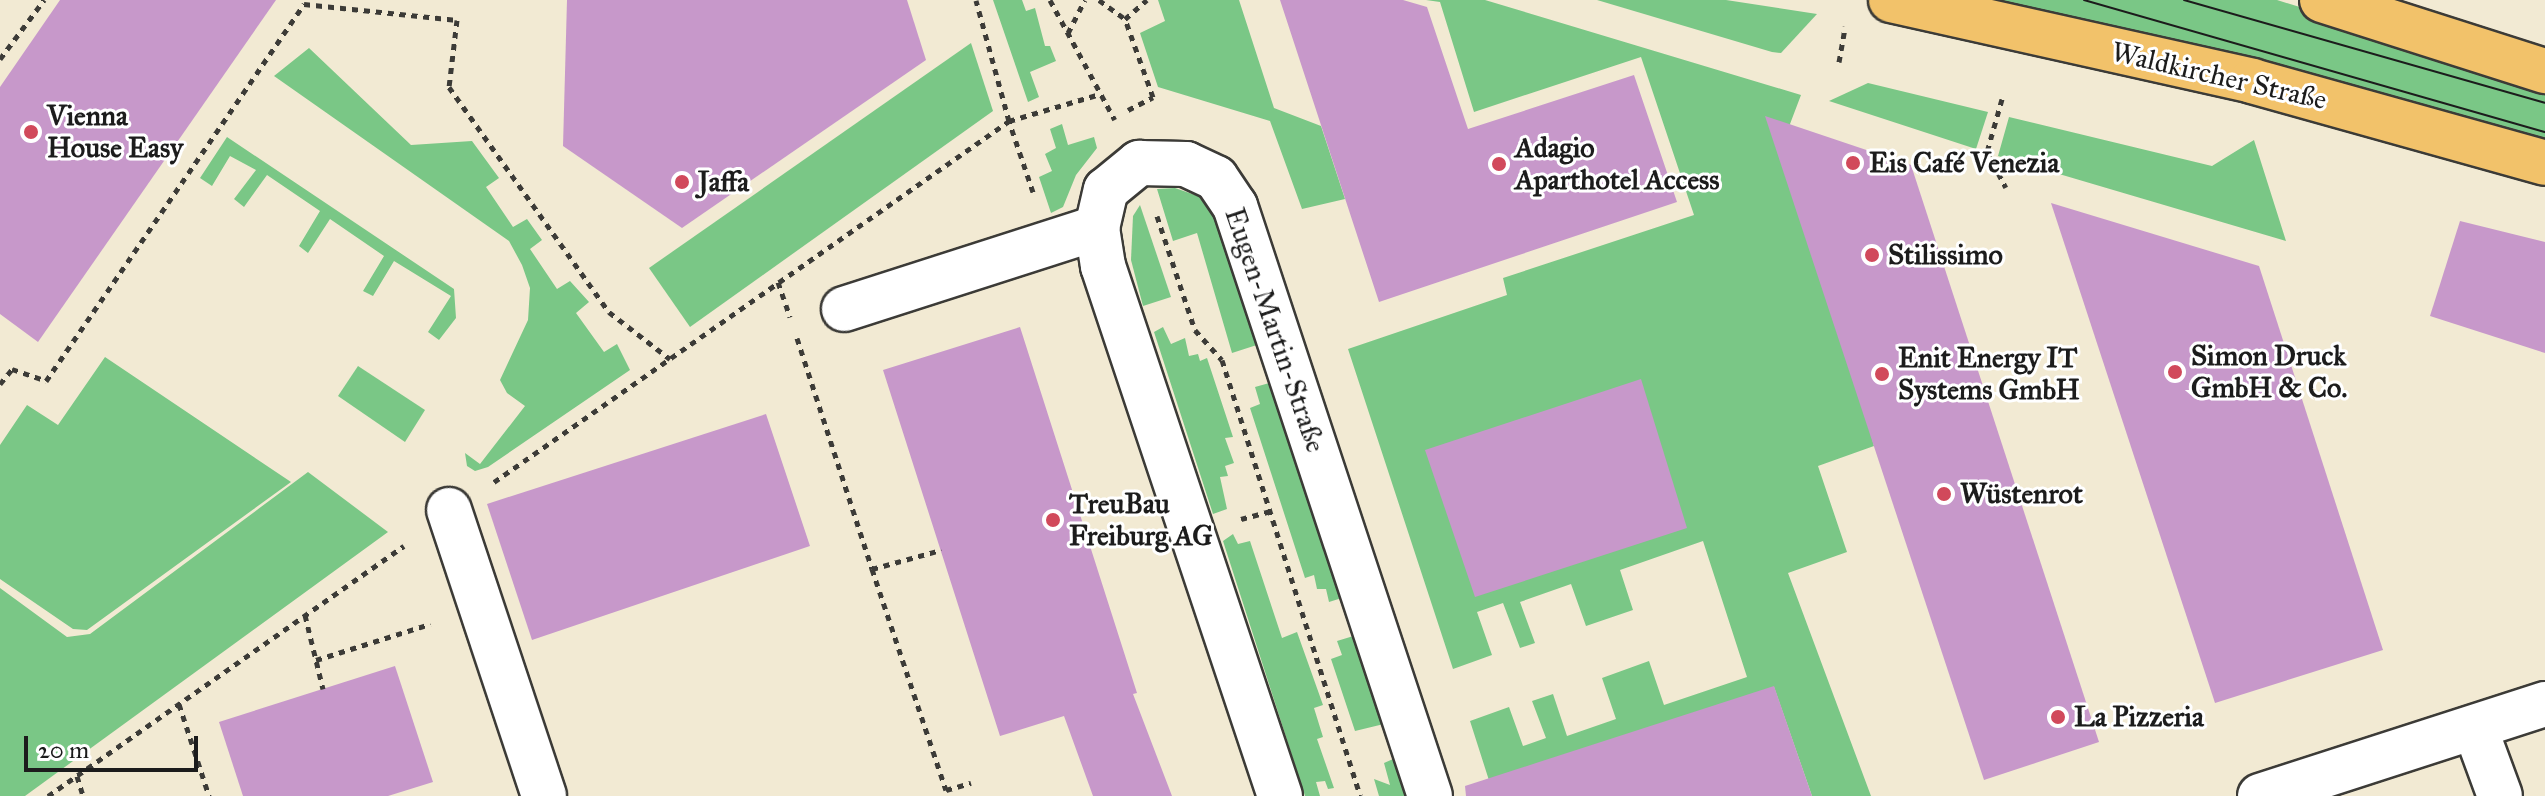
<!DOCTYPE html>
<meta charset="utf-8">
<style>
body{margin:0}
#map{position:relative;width:2545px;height:796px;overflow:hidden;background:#f2ead3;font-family:"IM FELL Great Primer",serif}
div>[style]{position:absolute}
.green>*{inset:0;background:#7ac786}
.building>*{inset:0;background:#c798ca}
.path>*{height:5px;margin-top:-2.5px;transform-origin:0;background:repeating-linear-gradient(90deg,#3c3b37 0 6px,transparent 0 12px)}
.roads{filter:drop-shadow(2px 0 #3c3b37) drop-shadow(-2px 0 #3c3b37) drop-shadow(0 2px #3c3b37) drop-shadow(0 -2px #3c3b37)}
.minor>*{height:44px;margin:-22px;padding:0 22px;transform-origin:22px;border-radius:22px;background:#fff}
.major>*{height:44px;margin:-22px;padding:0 22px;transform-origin:22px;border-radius:22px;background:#f2c26a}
.tram>*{height:2px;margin:-1px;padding:0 1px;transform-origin:1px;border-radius:1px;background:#1c1c1c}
.dots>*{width:22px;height:22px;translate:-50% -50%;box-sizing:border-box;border:4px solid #fff;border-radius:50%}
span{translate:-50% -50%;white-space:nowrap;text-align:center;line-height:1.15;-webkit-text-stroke:6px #fff;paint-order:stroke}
.street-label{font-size:28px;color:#1c1c1c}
.poi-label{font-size:28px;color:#1c1c1c;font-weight:700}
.left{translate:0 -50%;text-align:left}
.scale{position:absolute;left:24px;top:736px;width:174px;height:36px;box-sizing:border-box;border:4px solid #1c1c1c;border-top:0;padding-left:10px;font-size:24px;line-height:28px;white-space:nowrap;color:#1c1c1c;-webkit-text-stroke:6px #fff;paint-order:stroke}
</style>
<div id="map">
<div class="green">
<i style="clip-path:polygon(993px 0,1022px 0,1026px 11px,1035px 8px,1045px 46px,1050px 46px,1056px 61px,1030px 72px,1039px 97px,1028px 102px)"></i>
<i style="clip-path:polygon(1158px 0,1239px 0,1274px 108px,1321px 126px,1345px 199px,1302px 209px,1270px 121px,1158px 87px,1140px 33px,1165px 21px)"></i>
<i style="clip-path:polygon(1426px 0,1485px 0,1801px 95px,1790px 124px,1874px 446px,1818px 466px,1847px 552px,1788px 573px,1871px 796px,1812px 796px,1774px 687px,1494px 796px,1470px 721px,1509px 707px,1523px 746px,1546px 738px,1532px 701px,1553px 694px,1567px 736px,1616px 719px,1602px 678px,1649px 661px,1664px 705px,1747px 677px,1703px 541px,1620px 570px,1633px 610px,1586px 626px,1571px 584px,1520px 602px,1535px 643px,1520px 648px,1503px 603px,1477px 612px,1492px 655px,1453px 669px,1348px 349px,1507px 295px,1503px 278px,1694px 215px,1641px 57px,1474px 112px,1440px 2px)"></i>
<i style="clip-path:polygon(1597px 0,1726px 0,1817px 14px,1781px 53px,1772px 52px)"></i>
<i style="clip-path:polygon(1976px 0,2277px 0,2545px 83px,2545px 146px)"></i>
<i style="clip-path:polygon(971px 43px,993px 111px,690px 327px,649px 268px)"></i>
<i style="clip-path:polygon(309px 48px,411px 145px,472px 141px,499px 178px,486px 187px,513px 227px,527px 219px,542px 240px,530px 249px,557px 289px,570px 281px,589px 302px,576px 313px,604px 352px,617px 344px,630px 370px,488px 467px,475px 471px,467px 466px,465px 453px,480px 464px,525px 406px,507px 393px,500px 380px,528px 320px,530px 288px,522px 265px,509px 241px,274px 76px)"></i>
<i style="clip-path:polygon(1868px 83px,1988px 112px,1976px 149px,1829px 101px)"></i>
<i style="clip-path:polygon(2009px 117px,2212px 166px,2254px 140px,2286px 241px,1998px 156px)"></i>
<i style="clip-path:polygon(1062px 124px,1068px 145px,1094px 137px,1097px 148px,1076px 175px,1063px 207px,1051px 213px,1039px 177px,1052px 171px,1045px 154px,1056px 148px,1050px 129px)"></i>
<i style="clip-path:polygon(227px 137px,454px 289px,456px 318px,439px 340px,428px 332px,451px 296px,394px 261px,373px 296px,363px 291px,384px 256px,330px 219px,308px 253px,299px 246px,320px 211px,267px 175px,244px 207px,234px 199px,256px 170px,230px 156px,212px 186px,200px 178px)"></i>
<i style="clip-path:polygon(1175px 188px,1198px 196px,1216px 216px,1263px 343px,1232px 353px,1197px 233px,1173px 241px,1157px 189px)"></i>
<i style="clip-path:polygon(1140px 205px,1171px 297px,1143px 306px,1131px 260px,1133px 216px)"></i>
<i style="clip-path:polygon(1163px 327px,1171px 344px,1185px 338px,1189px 356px,1198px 354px,1200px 361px,1207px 358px,1233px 437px,1225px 438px,1234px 463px,1225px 466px,1228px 476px,1220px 477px,1227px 509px,1213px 514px,1154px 332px)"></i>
<i style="clip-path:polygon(105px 357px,291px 482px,87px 630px,73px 629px,0 579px,0 445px,27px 405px,58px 425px)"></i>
<i style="clip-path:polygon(358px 366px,425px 410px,405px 442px,338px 396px)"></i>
<i style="clip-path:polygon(1277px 381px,1348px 596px,1329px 602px,1326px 589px,1317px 589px,1314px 575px,1305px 578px,1250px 408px,1260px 404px,1255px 387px)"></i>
<i style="clip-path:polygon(308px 472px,388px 532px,25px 796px,0 796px,0 588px,67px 637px,90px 634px)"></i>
<i style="clip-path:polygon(1233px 534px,1238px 544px,1250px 541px,1282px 638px,1297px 632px,1323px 705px,1314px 708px,1323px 737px,1317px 739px,1334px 788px,1328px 789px,1325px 781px,1316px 782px,1320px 796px,1305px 796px,1223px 541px)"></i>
<i style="clip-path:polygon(1360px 634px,1388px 723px,1355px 731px,1331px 659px,1342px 655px,1337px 641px)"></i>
<i style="clip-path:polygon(1400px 756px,1413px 796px,1379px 796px,1374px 779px,1390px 785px,1384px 763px)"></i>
</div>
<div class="building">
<i style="clip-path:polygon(60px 0,276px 0,38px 342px,0 314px,0 87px)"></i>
<i style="clip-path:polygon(567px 0,907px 0,926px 60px,682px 228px,563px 146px)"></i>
<i style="clip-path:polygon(1280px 0,1403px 0,1427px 7px,1468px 129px,1634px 75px,1677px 202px,1379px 302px)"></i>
<i style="clip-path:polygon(1765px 116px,1911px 165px,2099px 742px,1984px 780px)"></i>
<i style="clip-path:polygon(2051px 203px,2259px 266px,2383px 650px,2215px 703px)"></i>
<i style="clip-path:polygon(2460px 221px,2545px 242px,2545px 353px,2430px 316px)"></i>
<i style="clip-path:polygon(1020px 327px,1137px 693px,1133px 694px,1172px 796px,1093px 796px,1064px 716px,1000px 736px,883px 370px)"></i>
<i style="clip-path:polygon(1641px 379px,1687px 528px,1475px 597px,1425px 450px)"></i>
<i style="clip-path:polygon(766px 414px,810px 546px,532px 640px,487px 504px)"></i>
<i style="clip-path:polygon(395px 666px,433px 782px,388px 796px,243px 796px,219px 722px)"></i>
<i style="clip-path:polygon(1774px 686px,1812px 796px,1466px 796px,1465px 786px)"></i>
</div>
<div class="path">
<i style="left:1050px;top:0;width:136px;rotate:61.6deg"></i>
<i style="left:1099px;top:0;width:32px;rotate:36deg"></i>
<i style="left:1068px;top:33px;width:37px;rotate:-63deg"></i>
<i style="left:0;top:59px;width:74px;rotate:-53.3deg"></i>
<i style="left:1839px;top:62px;width:36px;rotate:-80deg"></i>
<i style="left:2002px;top:99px;width:55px;rotate:105.8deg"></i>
<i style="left:1987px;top:152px;width:40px;rotate:62deg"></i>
<i style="left:1128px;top:110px;width:28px;rotate:-27deg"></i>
<i style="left:1153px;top:97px;width:83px;rotate:-109.7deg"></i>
<i style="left:1125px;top:19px;width:29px;rotate:-41deg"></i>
<i style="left:1033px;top:192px;width:75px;rotate:-108.7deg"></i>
<i style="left:1009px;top:121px;width:95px;rotate:-16.5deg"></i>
<i style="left:1157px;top:216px;width:120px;rotate:71.6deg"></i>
<i style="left:1195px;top:330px;width:40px;rotate:48deg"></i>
<i style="left:1222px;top:360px;width:457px;rotate:72.4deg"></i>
<i style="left:778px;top:282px;width:37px;rotate:71deg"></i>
<i style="left:797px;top:338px;width:243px;rotate:72deg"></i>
<i style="left:872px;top:569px;width:72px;rotate:-15.4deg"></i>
<i style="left:0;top:384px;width:19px;rotate:-51deg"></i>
<i style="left:12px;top:369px;width:36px;rotate:19deg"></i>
<i style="left:46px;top:381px;width:457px;rotate:-55.6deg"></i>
<i style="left:304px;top:4px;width:154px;rotate:6deg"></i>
<i style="left:457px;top:20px;width:67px;rotate:96.8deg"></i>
<i style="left:449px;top:87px;width:276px;rotate:54.6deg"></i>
<i style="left:609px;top:312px;width:77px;rotate:37.6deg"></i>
<i style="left:494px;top:482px;width:629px;rotate:-35.03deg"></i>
<i style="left:1009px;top:121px;width:125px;rotate:-105.3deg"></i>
<i style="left:1241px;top:519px;width:30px;rotate:-15deg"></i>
<i style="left:872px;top:569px;width:233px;rotate:71.5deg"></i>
<i style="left:946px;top:790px;width:26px;rotate:-16deg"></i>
<i style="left:305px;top:615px;width:76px;rotate:76.3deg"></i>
<i style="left:316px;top:660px;width:120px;rotate:-17.5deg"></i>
<i style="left:179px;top:704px;width:97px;rotate:71.9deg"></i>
<i style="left:77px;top:776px;width:21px;rotate:73deg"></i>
<i style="left:48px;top:796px;width:435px;rotate:-35.1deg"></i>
</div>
<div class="roads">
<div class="minor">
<i style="left:844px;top:309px;width:266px;rotate:-17.8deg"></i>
<i style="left:449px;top:510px;width:301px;rotate:71.6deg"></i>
<i style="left:2475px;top:728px;width:72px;rotate:69.8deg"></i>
<i style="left:1280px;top:796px;width:559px;rotate:-108.47deg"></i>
<i style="left:1103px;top:266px;width:38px;rotate:-99deg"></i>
<i style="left:1097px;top:228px;width:39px;rotate:-77deg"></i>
<i style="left:1106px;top:190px;width:43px;rotate:-39.3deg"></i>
<i style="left:1139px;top:163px;width:47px;rotate:1.2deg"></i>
<i style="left:1186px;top:164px;width:33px;rotate:25deg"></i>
<i style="left:1216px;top:178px;width:34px;rotate:56deg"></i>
<i style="left:1235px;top:206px;width:621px;rotate:71.71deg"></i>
<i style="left:2260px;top:796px;width:299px;rotate:-17.9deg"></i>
</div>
<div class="major">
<i style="left:1891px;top:0;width:370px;rotate:12.6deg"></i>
<i style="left:2252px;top:81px;width:304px;rotate:15.6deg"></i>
<i style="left:2322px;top:0;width:234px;rotate:17.7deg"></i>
</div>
</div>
<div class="tram">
<i style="left:2084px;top:0;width:480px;rotate:16deg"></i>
<i style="left:2184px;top:0;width:375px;rotate:15.9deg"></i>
</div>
<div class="dots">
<i style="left:31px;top:132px;background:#d1495b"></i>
<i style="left:1853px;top:163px;background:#d1495b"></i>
<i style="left:1499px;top:164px;background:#d1495b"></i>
<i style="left:682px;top:182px;background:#d1495b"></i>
<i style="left:1872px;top:255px;background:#d1495b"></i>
<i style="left:2175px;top:372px;background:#d1495b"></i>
<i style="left:1882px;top:374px;background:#d1495b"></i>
<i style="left:1944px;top:494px;background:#d1495b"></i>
<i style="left:1053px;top:520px;background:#d1495b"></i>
<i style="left:2058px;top:717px;background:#d1495b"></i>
</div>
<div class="street-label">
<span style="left:2219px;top:76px;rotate:13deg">Waldkircher Straße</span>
<span style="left:1275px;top:330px;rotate:71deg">Eugen-Martin-Straße</span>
</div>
<div class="poi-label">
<span class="left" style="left:47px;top:132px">Vienna<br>House Easy</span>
<span class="left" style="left:1515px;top:164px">Adagio<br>Aparthotel Access</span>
<span class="left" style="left:1869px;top:163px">Eis Café Venezia</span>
<span class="left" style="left:698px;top:182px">Jaffa</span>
<span class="left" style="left:1888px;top:255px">Stilissimo</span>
<span class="left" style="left:2191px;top:372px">Simon Druck<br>GmbH &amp; Co.</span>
<span class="left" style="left:1898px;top:374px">Enit Energy IT<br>Systems GmbH</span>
<span class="left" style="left:1960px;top:494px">Wüstenrot</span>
<span class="left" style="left:1069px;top:520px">TreuBau<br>Freiburg AG</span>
<span class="left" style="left:2074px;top:717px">La Pizzeria</span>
</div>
<div class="scale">20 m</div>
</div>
